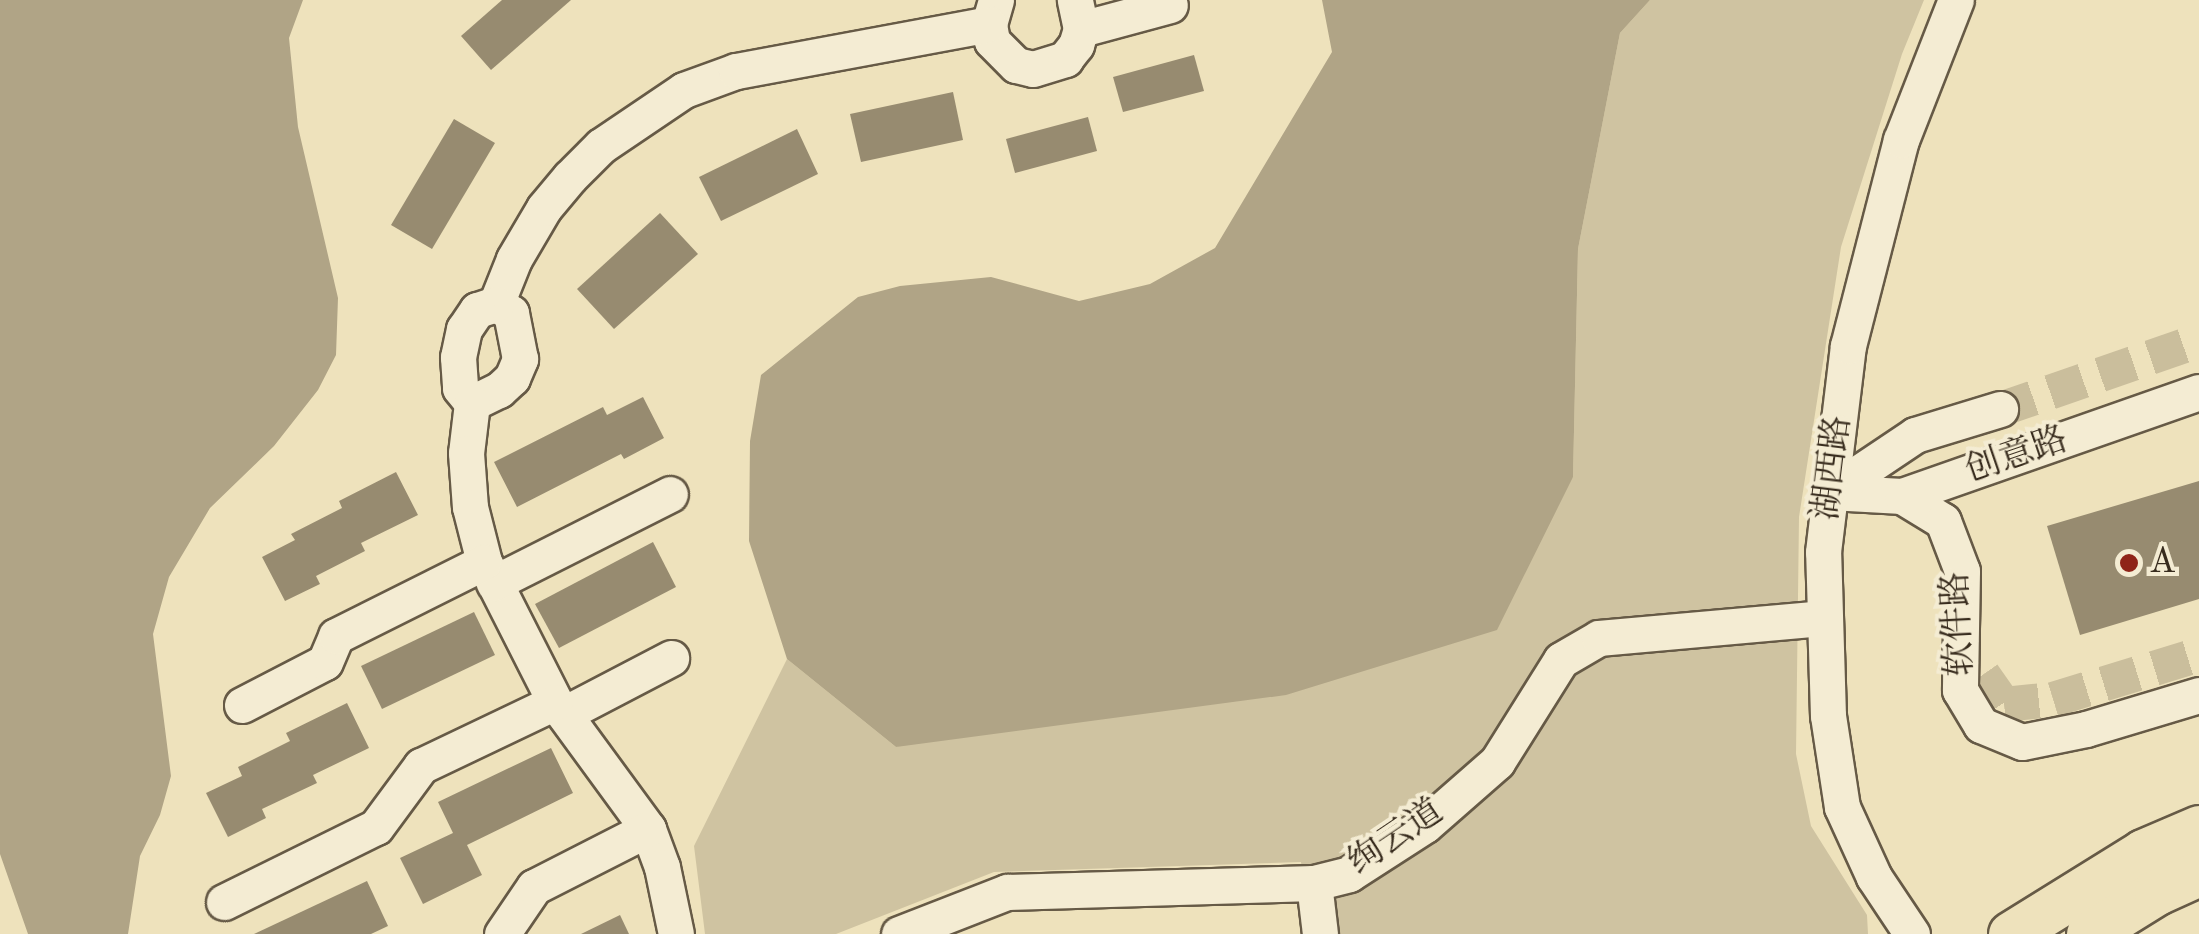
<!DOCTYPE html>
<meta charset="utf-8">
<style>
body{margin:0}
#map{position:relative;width:2199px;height:934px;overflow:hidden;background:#eee2bc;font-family:"Old Standard TT","Noto Serif SC",serif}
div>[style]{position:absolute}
.green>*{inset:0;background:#cfc3a1}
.water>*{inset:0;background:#b0a486}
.building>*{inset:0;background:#978b70}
.minor-tunnel>*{height:35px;margin-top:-17.5px;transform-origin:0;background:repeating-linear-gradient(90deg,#cabe9c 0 35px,transparent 0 53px)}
.roads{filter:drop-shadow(2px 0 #665a46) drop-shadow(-2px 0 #665a46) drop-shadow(0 2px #665a46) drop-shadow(0 -2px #665a46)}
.minor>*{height:35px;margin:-17.5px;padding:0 17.5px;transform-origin:17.5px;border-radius:17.5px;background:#f4ecd3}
.major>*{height:45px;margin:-22.5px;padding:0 22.5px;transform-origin:22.5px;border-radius:22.5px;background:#eee2bc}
.dots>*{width:28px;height:28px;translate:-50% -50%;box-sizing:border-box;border:5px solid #f4ecd3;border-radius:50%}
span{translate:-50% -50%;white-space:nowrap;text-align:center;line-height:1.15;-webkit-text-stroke:8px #f4ecd3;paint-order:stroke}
.street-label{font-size:35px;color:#382c1e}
.poi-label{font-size:35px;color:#382c1e}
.left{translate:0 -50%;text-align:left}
</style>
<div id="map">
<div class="green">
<i style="clip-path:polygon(1650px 0,1924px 0,1902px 54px,1841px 247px,1799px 517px,1796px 754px,1811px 826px,1867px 915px,1868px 934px,1312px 934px,1301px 862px,994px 872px,836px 934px,705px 934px,694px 846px,787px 659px,896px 747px,1573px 477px,1578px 249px,1620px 33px)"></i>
</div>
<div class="water">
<i style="clip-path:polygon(0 0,303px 0,289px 38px,298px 127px,338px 298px,336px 355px,318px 390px,274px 446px,210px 508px,169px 577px,153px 634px,171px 776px,160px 815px,140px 856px,128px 934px,28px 934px,0 854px)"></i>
<i style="clip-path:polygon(1322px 0,1650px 0,1620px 33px,1578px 249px,1573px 477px,1497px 630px,1286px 695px,896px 747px,787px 659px,749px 541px,750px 441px,761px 375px,858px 297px,900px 286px,991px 277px,1079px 301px,1150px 284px,1215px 248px,1332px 52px)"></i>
</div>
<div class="building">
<i style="clip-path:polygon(502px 0,571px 0,491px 70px,461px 36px)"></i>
<i style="clip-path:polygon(1194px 55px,1204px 91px,1123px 112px,1113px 77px)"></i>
<i style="clip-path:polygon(953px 92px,963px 140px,861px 162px,850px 114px)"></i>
<i style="clip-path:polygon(1088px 117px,1097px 151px,1015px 173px,1006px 139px)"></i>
<i style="clip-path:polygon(454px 119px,495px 143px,432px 249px,391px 225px)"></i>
<i style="clip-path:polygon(797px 129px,818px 174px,721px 221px,699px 177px)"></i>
<i style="clip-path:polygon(660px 213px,698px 254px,614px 329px,577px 289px)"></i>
<i style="clip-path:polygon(643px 397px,664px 438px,624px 459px,621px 454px,517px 507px,494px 462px,603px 407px,607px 415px)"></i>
<i style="clip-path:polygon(396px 472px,418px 515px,361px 543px,365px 551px,316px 576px,320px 584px,285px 601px,262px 557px,295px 540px,291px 534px,342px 508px,339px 501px)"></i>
<i style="clip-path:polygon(2199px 481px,2199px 599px,2080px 635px,2047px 526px)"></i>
<i style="clip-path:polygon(653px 542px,676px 587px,559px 648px,535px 604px)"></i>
<i style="clip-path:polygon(474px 612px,495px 655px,382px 709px,361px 666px)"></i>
<i style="clip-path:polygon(347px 703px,369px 748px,313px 775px,317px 783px,262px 809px,266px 818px,228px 837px,206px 793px,242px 776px,238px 767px,290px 741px,286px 733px)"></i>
<i style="clip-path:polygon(551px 748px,573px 793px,467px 845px,482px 875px,423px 904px,400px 858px,453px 833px,438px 802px)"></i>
<i style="clip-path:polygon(367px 881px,388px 926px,371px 934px,254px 934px)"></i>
<i style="clip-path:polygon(620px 915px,629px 934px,581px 934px)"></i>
</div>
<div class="minor-tunnel">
<i style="left:2000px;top:409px;width:211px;rotate:-19.1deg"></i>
<i style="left:1983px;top:674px;width:37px;rotate:55deg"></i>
<i style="left:2004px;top:704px;width:49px;rotate:-5.8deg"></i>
<i style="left:2053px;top:699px;width:153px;rotate:-17.1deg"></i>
</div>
<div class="roads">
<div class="minor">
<i style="left:996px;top:0;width:25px;rotate:106deg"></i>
<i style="left:989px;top:24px;width:17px;rotate:80deg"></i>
<i style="left:992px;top:41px;width:34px;rotate:45deg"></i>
<i style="left:1016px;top:65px;width:17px;rotate:13deg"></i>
<i style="left:1033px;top:69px;width:34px;rotate:-17deg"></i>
<i style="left:1065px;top:59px;width:18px;rotate:-52deg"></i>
<i style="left:1076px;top:45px;width:17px;rotate:-73deg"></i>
<i style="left:1081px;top:29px;width:30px;rotate:-102deg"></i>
<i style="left:1081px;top:29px;width:92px;rotate:-15.1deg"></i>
<i style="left:496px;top:304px;width:48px;rotate:-68.2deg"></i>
<i style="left:514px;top:259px;width:59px;rotate:-59.5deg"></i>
<i style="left:544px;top:208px;width:40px;rotate:-50deg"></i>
<i style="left:570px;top:177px;width:44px;rotate:-45deg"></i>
<i style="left:601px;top:146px;width:100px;rotate:-34deg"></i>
<i style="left:684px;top:90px;width:55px;rotate:-20.1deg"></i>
<i style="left:736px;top:71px;width:257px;rotate:-10.5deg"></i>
<i style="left:472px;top:403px;width:30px;rotate:-26deg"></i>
<i style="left:499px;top:390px;width:18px;rotate:-43deg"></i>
<i style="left:512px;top:378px;width:21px;rotate:-67deg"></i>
<i style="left:520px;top:359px;width:47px;rotate:-101.1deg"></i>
<i style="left:511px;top:313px;width:17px;rotate:-149deg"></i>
<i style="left:496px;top:304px;width:20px;rotate:162deg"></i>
<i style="left:477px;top:310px;width:23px;rotate:124deg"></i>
<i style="left:464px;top:329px;width:29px;rotate:102deg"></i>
<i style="left:458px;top:357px;width:31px;rotate:86deg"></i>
<i style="left:460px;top:388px;width:19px;rotate:51deg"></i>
<i style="left:472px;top:403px;width:50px;rotate:96.8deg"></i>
<i style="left:466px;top:453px;width:54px;rotate:85.8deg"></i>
<i style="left:470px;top:507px;width:57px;rotate:75.7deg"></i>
<i style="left:484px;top:562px;width:157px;rotate:63.1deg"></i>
<i style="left:555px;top:702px;width:157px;rotate:53.8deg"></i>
<i style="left:648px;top:829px;width:40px;rotate:69.8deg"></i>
<i style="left:662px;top:867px;width:68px;rotate:78.2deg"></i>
<i style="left:1830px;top:492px;width:72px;rotate:3.2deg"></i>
<i style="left:1902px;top:496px;width:315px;rotate:-19.3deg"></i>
<i style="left:1830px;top:492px;width:102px;rotate:-33.8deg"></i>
<i style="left:1915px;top:435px;width:89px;rotate:-17deg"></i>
<i style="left:1902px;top:496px;width:48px;rotate:31.4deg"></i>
<i style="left:1943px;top:521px;width:53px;rotate:69.2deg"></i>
<i style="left:1962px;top:571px;width:119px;rotate:91deg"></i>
<i style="left:1960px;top:690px;width:41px;rotate:59deg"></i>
<i style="left:1981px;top:725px;width:44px;rotate:22.5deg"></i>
<i style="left:2022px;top:742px;width:65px;rotate:-11.5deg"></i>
<i style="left:2086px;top:729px;width:118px;rotate:-16.7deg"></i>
<i style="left:494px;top:583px;width:197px;rotate:-26.8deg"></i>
<i style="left:242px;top:705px;width:93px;rotate:-27.4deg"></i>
<i style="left:325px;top:662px;width:28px;rotate:-67deg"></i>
<i style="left:336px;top:636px;width:165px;rotate:-26.6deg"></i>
<i style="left:564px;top:714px;width:121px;rotate:-27.6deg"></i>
<i style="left:1314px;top:883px;width:51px;rotate:83.3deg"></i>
<i style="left:224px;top:902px;width:169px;rotate:-26.3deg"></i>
<i style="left:376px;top:827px;width:76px;rotate:-53.6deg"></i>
<i style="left:421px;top:766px;width:148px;rotate:-25.5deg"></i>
<i style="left:502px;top:934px;width:57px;rotate:-55.8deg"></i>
<i style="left:534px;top:887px;width:128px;rotate:-27deg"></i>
<i style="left:899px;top:934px;width:116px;rotate:-21.3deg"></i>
<i style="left:1007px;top:892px;width:307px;rotate:-1.7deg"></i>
<i style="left:1314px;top:883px;width:36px;rotate:-14deg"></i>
<i style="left:1349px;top:874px;width:90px;rotate:-32.8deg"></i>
<i style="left:1425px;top:825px;width:96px;rotate:-41.2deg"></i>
<i style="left:1497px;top:762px;width:120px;rotate:-57.9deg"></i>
<i style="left:1561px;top:660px;width:44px;rotate:-30.1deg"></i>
<i style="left:1599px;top:638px;width:226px;rotate:-5.1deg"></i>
<i style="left:1912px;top:934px;width:69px;rotate:-123.7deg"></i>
<i style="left:1874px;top:877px;width:77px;rotate:-114.6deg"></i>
<i style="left:1842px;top:807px;width:92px;rotate:-98.7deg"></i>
<i style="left:1828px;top:716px;width:164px;rotate:-91.7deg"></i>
<i style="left:1823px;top:552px;width:208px;rotate:-83.1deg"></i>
<i style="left:1848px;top:346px;width:213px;rotate:-75.6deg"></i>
<i style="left:1901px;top:140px;width:150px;rotate:-68.6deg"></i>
</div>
<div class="major">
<i style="left:2011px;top:934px;width:155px;rotate:-31.8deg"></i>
<i style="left:2143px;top:852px;width:61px;rotate:-23.2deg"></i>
<i style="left:2089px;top:934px;width:80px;rotate:-31.7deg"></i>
<i style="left:2157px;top:892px;width:46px;rotate:-24.3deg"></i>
</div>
</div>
<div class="dots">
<i style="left:2129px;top:563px;background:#8f2418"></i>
</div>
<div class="street-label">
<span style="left:2017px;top:456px;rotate:-19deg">创意路</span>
<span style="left:1833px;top:468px;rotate:-83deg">湖西路</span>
<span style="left:1959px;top:624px;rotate:-93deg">软件路</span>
<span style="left:1396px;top:838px;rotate:-34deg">绚云道</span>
</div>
<div class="poi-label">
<span class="left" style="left:2149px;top:563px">A</span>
</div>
</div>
